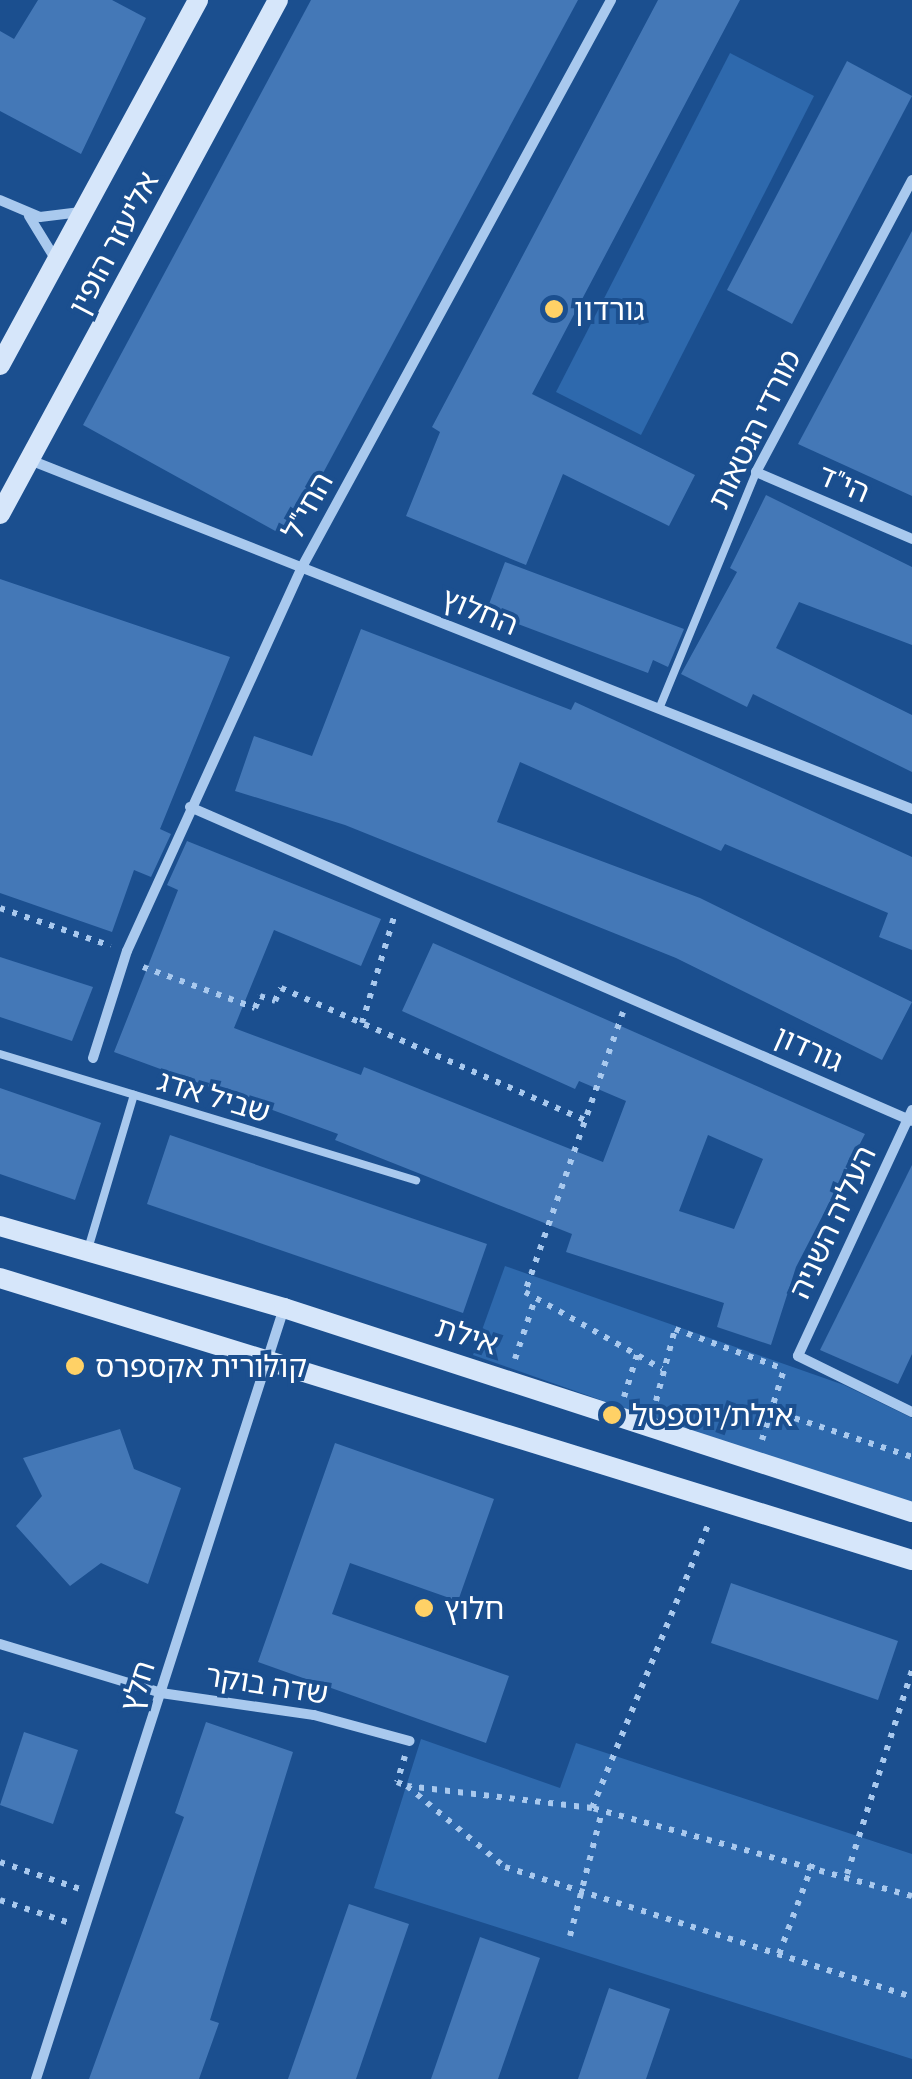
<!DOCTYPE html>
<meta charset="utf-8">
<style>
body{margin:0}
#map{position:relative;width:912px;height:2079px;overflow:hidden;background:#1b4f8f;font-family:"PT Sans Narrow","Noto Sans Hebrew",sans-serif}
div>[style]{position:absolute}
.green>*{inset:0;background:#2e69ad}
.building>*{inset:0;background:#4478b7}
.path>*{height:6px;margin-top:-3px;transform-origin:0;background:repeating-linear-gradient(90deg,#a9c9ee 0 5px,transparent 0 13px)}
.lane>*{height:8px;margin:-4px;padding:0 4px;transform-origin:4px;border-radius:4px;background:#a9c9ee}
.street>*{height:10px;margin:-5px;padding:0 5px;transform-origin:5px;border-radius:5px;background:#a9c9ee}
.secondary>*{height:20px;margin:-10px;padding:0 10px;transform-origin:10px;border-radius:10px;background:#d6e6fa}
.dots>*{width:28px;height:28px;translate:-50% -50%;box-sizing:border-box;border:5px solid #1b4f8f;border-radius:50%}
span{translate:-50% -50%;white-space:nowrap;text-align:center;line-height:1.15;-webkit-text-stroke:8px #1b4f8f;paint-order:stroke}
.street-label{font-size:30px;color:#fff}
.poi-label{font-size:30px;color:#fff}
.left{translate:0 -50%;text-align:left}
</style>
<div id="map">
<div class="green">
<i style="clip-path:polygon(730px 53px,814px 96px,641px 435px,556px 392px)"></i>
<i style="clip-path:polygon(505px 1266px,844px 1385px,912px 1418px,912px 1510px,473px 1355px)"></i>
<i style="clip-path:polygon(421px 1739px,560px 1788px,576px 1743px,912px 1854px,912px 2059px,374px 1888px)"></i>
</div>
<div class="building">
<i style="clip-path:polygon(38px 0,112px 0,146px 18px,81px 154px,0 111px,0 31px,14px 39px)"></i>
<i style="clip-path:polygon(311px 0,578px 0,288px 538px,83px 425px)"></i>
<i style="clip-path:polygon(658px 0,740px 0,532px 394px,695px 475px,669px 526px,563px 474px,526px 565px,406px 516px,440px 432px,432px 427px)"></i>
<i style="clip-path:polygon(847px 61px,912px 96px,792px 324px,727px 290px)"></i>
<i style="clip-path:polygon(912px 231px,912px 496px,798px 444px)"></i>
<i style="clip-path:polygon(766px 495px,912px 567px,912px 645px,799px 602px,776px 648px,912px 715px,912px 772px,753px 694px,747px 707px,681px 674px,737px 572px,730px 568px)"></i>
<i style="clip-path:polygon(505px 562px,684px 629px,668px 667px,653px 660px,648px 673px,486px 612px)"></i>
<i style="clip-path:polygon(0 579px,230px 657px,160px 829px,171px 834px,151px 877px,134px 870px,112px 932px,0 893px)"></i>
<i style="clip-path:polygon(361px 629px,571px 710px,575px 702px,912px 857px,912px 950px,879px 937px,888px 913px,725px 844px,721px 851px,520px 762px,497px 822px,700px 898px,912px 1002px,882px 1060px,676px 958px,345px 825px,235px 791px,254px 736px,312px 756px)"></i>
<i style="clip-path:polygon(evenodd,187px 841px,381px 919px,361px 966px,274px 930px,234px 1028px,361px 1075px,364px 1067px,603px 1162px,626px 1101px,579px 1081px,575px 1089px,402px 1011px,433px 943px,865px 1134px,796px 1267px,771px 1345px,717px 1327px,724px 1303px,566px 1252px,572px 1234px,335px 1140px,338px 1134px,114px 1052px,178px 890px,167px 885px,187px 841px,708px 1135px,763px 1159px,734px 1229px,679px 1211px,708px 1135px)"></i>
<i style="clip-path:polygon(0 957px,93px 987px,72px 1041px,0 1017px)"></i>
<i style="clip-path:polygon(0 1088px,101px 1123px,75px 1200px,0 1174px)"></i>
<i style="clip-path:polygon(170px 1135px,487px 1244px,463px 1313px,147px 1204px)"></i>
<i style="clip-path:polygon(912px 1165px,912px 1354px,898px 1384px,820px 1350px)"></i>
<i style="clip-path:polygon(120px 1429px,134px 1469px,181px 1488px,148px 1584px,101px 1563px,70px 1586px,16px 1526px,42px 1496px,23px 1458px)"></i>
<i style="clip-path:polygon(335px 1443px,494px 1499px,458px 1601px,350px 1563px,332px 1614px,509px 1676px,486px 1743px,258px 1662px)"></i>
<i style="clip-path:polygon(731px 1583px,898px 1641px,878px 1700px,711px 1643px)"></i>
<i style="clip-path:polygon(206px 1722px,293px 1752px,210px 2020px,219px 2023px,199px 2079px,89px 2079px,184px 1817px,175px 1813px)"></i>
<i style="clip-path:polygon(24px 1732px,78px 1750px,53px 1824px,0 1805px)"></i>
<i style="clip-path:polygon(349px 1904px,409px 1924px,356px 2079px,288px 2079px)"></i>
<i style="clip-path:polygon(480px 1937px,540px 1958px,498px 2079px,431px 2079px)"></i>
<i style="clip-path:polygon(609px 1988px,670px 2009px,646px 2079px,578px 2079px)"></i>
</div>
<div class="path">
<i style="left:0;top:908px;width:117px;rotate:18.9deg"></i>
<i style="left:143px;top:967px;width:119px;rotate:20.1deg"></i>
<i style="left:255px;top:1008px;width:13px;rotate:-67deg"></i>
<i style="left:260px;top:996px;width:16px;rotate:18deg"></i>
<i style="left:275px;top:1001px;width:14px;rotate:-65deg"></i>
<i style="left:281px;top:988px;width:331px;rotate:23.5deg"></i>
<i style="left:623px;top:1012px;width:297px;rotate:109.3deg"></i>
<i style="left:525px;top:1292px;width:157px;rotate:29.3deg"></i>
<i style="left:362px;top:1023px;width:114px;rotate:-73.2deg"></i>
<i style="left:515px;top:1359px;width:63px;rotate:-71.6deg"></i>
<i style="left:624px;top:1397px;width:44px;rotate:-72.8deg"></i>
<i style="left:656px;top:1401px;width:74px;rotate:-75.2deg"></i>
<i style="left:675px;top:1329px;width:113px;rotate:20.2deg"></i>
<i style="left:770px;top:1410px;width:150px;rotate:18.3deg"></i>
<i style="left:762px;top:1440px;width:77px;rotate:-72.7deg"></i>
<i style="left:405px;top:1756px;width:27px;rotate:107deg"></i>
<i style="left:397px;top:1782px;width:11px;rotate:22deg"></i>
<i style="left:592px;top:1808px;width:308px;rotate:-67.7deg"></i>
<i style="left:0;top:1862px;width:84px;rotate:18.6deg"></i>
<i style="left:847px;top:1874px;width:214px;rotate:-72.3deg"></i>
<i style="left:912px;top:1896px;width:332px;rotate:-164.6deg"></i>
<i style="left:592px;top:1808px;width:186px;rotate:-173.2deg"></i>
<i style="left:407px;top:1786px;width:127px;rotate:39.6deg"></i>
<i style="left:505px;top:1867px;width:427px;rotate:17.7deg"></i>
<i style="left:0;top:1900px;width:74px;rotate:18.2deg"></i>
<i style="left:570px;top:1936px;width:129px;rotate:-75.6deg"></i>
<i style="left:779px;top:1954px;width:97px;rotate:-69.5deg"></i>
</div>
<div class="lane">
<i style="left:659px;top:709px;width:256px;rotate:-67.7deg"></i>
<i style="left:0;top:1054px;width:435px;rotate:16.9deg"></i>
<i style="left:88px;top:1249px;width:161px;rotate:-73.4deg"></i>
</div>
<div class="street">
<i style="left:912px;top:180px;width:331px;rotate:118.1deg"></i>
<i style="left:756px;top:472px;width:170px;rotate:23.2deg"></i>
<i style="left:0;top:200px;width:43px;rotate:23deg"></i>
<i style="left:40px;top:217px;width:39px;rotate:-7deg"></i>
<i style="left:29px;top:216px;width:52px;rotate:58.5deg"></i>
<i style="left:30px;top:460px;width:949px;rotate:21.59deg"></i>
<i style="left:190px;top:807px;width:787px;rotate:23.5deg"></i>
<i style="left:93px;top:1058px;width:112px;rotate:-72.4deg"></i>
<i style="left:127px;top:951px;width:422px;rotate:-65.5deg"></i>
<i style="left:302px;top:567px;width:646px;rotate:-61.41deg"></i>
<i style="left:912px;top:1110px;width:271px;rotate:114.9deg"></i>
<i style="left:798px;top:1356px;width:127px;rotate:26.2deg"></i>
<i style="left:0;top:1644px;width:168px;rotate:16.9deg"></i>
<i style="left:161px;top:1693px;width:155px;rotate:8.2deg"></i>
<i style="left:314px;top:1715px;width:99px;rotate:15.2deg"></i>
<i style="left:36px;top:2079px;width:810px;rotate:-72.17deg"></i>
</div>
<div class="secondary">
<i style="left:0;top:365px;width:415px;rotate:-61.5deg"></i>
<i style="left:0;top:514px;width:584px;rotate:-61.59deg"></i>
<i style="left:0;top:1226px;width:296px;rotate:16.1deg"></i>
<i style="left:284px;top:1308px;width:660px;rotate:18deg"></i>
<i style="left:0;top:1278px;width:955px;rotate:17.18deg"></i>
</div>
<div class="dots">
<i style="left:554px;top:309px;background:#ffd166"></i>
<i style="left:75px;top:1366px;background:#ffd166"></i>
<i style="left:612px;top:1415px;background:#ffd166"></i>
<i style="left:424px;top:1608px;background:#ffd166"></i>
</div>
<div class="street-label">
<span style="left:113px;top:243px;rotate:-62deg">אליעזר הופין</span>
<span style="left:754px;top:429px;rotate:-64deg">מורדי הגטאות</span>
<span style="left:844px;top:483px;rotate:23deg">הי"ד</span>
<span style="left:307px;top:506px;rotate:-61deg">החי"ל</span>
<span style="left:480px;top:611px;rotate:22deg">החלוץ</span>
<span style="left:809px;top:1048px;rotate:24deg">גורדון</span>
<span style="left:214px;top:1096px;rotate:17deg">שביל אדג</span>
<span style="left:832px;top:1222px;rotate:-65deg">העליה השניה</span>
<span style="left:467px;top:1335px;rotate:18deg">אילת</span>
<span style="left:267px;top:1684px;rotate:9deg">שדה בוקר</span>
<span style="left:137px;top:1686px;rotate:-72deg">חלץ</span>
</div>
<div class="poi-label">
<span class="left" style="left:574px;top:309px">גורדון</span>
<span class="left" style="left:95px;top:1366px">קולורית אקספרס</span>
<span class="left" style="left:632px;top:1415px">אילת/יוספטל</span>
<span class="left" style="left:444px;top:1608px">חלוץ</span>
</div>
</div>
